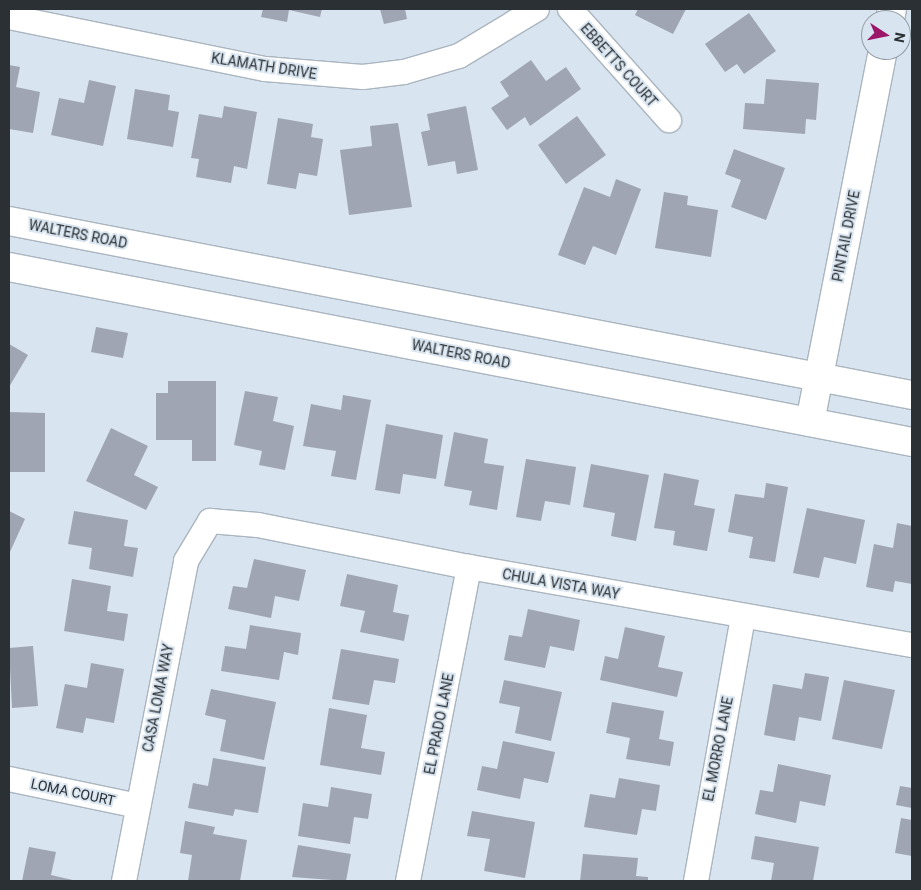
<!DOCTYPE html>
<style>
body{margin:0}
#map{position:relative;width:921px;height:890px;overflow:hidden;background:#d8e4ef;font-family:Roboto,sans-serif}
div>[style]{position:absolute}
.building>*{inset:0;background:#9fa5b2}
.roads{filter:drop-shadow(1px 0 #aab5bf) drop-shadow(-1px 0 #aab5bf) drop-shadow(0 1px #aab5bf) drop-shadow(0 -1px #aab5bf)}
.street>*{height:24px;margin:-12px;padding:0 12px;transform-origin:12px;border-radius:12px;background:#fff}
.secondary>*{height:28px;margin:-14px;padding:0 14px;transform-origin:14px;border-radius:14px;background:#fff}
.primary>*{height:28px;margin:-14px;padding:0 14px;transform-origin:14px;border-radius:14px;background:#fff}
span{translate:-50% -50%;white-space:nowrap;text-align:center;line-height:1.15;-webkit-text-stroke:4px #d8e4ef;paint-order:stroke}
.street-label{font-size:14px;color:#2b3034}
.frame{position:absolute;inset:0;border:10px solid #2b3034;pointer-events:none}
.north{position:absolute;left:861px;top:10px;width:50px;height:50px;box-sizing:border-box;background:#d8e4ef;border:1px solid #939ca4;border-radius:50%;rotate:101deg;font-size:14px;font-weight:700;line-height:20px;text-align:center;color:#2b3034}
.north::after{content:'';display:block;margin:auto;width:18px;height:22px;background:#9c1769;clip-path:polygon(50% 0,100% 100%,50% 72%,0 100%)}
</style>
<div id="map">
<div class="building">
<i style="clip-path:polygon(263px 9px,322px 9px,320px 17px,289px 10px,287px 22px,261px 17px)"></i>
<i style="clip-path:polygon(380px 9px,405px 9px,407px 19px,384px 24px)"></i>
<i style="clip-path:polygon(638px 9px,686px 9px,673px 34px,635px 15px)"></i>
<i style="clip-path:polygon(749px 13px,776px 51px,744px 74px,737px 64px,725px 72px,705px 44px)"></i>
<i style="clip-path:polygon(531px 60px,546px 81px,566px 67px,581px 89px,530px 126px,525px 117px,507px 130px,491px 108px,509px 96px,500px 82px)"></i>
<i style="clip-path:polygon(9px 65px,20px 67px,16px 87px,40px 92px,33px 133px,9px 129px)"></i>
<i style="clip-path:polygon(766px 79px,819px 83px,816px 120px,806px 119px,805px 134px,743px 129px,745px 103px,764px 104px)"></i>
<i style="clip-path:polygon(89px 80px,116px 86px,103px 146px,51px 135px,59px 98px,84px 103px)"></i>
<i style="clip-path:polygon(135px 89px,170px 95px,168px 110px,179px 112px,173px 147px,127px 139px)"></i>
<i style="clip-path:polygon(224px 106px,257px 112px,247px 169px,234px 166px,231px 183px,196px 177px,199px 159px,191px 158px,199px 114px,222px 118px)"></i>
<i style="clip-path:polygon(466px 106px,478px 170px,457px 174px,455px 161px,428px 166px,421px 132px,430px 130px,427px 114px)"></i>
<i style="clip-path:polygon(577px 116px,606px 155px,566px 184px,538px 145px)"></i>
<i style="clip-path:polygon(278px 118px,313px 124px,311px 137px,323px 139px,317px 176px,299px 173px,296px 189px,267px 184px)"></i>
<i style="clip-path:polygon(398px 123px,412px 207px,349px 215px,340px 150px,372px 146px,370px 126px)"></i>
<i style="clip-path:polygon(734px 149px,785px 168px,766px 220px,731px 207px,741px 180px,725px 174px)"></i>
<i style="clip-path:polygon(616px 179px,641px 189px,616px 255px,593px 246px,585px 265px,558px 255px,584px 187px,610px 197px)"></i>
<i style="clip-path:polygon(664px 192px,688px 196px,687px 205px,718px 210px,711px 257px,655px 248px)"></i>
<i style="clip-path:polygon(96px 327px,128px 333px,123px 358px,91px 352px)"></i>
<i style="clip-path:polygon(9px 344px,28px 355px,9px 387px)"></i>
<i style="clip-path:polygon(168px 381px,216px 381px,216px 461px,192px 461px,192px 440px,156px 440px,156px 393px,168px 393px)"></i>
<i style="clip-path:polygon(245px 391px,278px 397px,273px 421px,294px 426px,285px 470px,259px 465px,262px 451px,234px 445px)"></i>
<i style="clip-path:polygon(343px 395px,371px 400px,356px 480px,331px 476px,336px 451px,303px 446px,311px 404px,341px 410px)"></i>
<i style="clip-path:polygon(9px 412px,45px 413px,45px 472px,9px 472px)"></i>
<i style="clip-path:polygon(386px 424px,443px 435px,436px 479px,403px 474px,400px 494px,375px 490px)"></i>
<i style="clip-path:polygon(111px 428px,148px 446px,134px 475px,158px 487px,146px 510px,86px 481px)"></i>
<i style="clip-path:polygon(454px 432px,488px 439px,484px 463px,504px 466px,497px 510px,469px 505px,472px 491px,444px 486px)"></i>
<i style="clip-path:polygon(526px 459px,576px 467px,570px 505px,545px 501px,541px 521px,516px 517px)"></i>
<i style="clip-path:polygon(591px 464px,649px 475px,636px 541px,611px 536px,615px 513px,583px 507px)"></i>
<i style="clip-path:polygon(664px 473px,699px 480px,694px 505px,715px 509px,707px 551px,673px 545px,675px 531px,654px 528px)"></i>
<i style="clip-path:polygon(766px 483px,788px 487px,775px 562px,749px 558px,753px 537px,728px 532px,735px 494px,764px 498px)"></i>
<i style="clip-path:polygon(807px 508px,865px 520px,856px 564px,824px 557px,819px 578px,793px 573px)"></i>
<i style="clip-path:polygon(9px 511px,25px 519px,9px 554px)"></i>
<i style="clip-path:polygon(74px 511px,128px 520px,124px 546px,138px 548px,133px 577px,89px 569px,92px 548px,68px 544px)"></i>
<i style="clip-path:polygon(897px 523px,912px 526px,912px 584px,895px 581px,893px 592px,866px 587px,874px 544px,893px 548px)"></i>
<i style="clip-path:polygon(254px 559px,306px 570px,299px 601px,275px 596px,271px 618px,228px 609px,233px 586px,247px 588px)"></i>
<i style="clip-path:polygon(347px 574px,398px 585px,393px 612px,409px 615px,404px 641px,360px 632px,365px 611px,340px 606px)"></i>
<i style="clip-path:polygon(72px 579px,111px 586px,107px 611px,128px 614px,124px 641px,64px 631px)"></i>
<i style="clip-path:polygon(528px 609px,580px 620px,574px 651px,550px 646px,545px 668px,504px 660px,509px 635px,522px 637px)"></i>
<i style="clip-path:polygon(250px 625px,301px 633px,298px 655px,284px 652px,279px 680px,221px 671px,225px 646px,246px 649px)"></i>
<i style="clip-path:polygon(625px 627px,665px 636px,658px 667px,683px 672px,677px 697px,600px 680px,605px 656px,618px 659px)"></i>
<i style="clip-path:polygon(33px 646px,38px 706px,12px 708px,9px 648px)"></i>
<i style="clip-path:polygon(341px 649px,399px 659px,395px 683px,374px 680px,369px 705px,332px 699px)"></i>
<i style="clip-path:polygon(91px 663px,124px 669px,114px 723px,86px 718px,83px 733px,56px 728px,65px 684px,87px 688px)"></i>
<i style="clip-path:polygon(805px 673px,829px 677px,821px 721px,799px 717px,795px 741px,764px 735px,773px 684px,802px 689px)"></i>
<i style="clip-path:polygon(504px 680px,562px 692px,551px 741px,515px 733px,520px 707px,499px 703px)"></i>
<i style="clip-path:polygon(844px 680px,895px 690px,882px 749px,832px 739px)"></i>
<i style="clip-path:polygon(211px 689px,276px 702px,264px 760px,220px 751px,226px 720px,205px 715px)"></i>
<i style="clip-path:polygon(612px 702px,664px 711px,659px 739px,674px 742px,670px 766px,626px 759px,630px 738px,606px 733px)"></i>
<i style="clip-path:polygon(329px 708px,367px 715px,361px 748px,385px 752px,381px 775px,320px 765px)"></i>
<i style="clip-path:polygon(503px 741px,555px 752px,548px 783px,524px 778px,520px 799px,477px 790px,482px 766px,497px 769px)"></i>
<i style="clip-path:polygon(213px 758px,266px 767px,258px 813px,235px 809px,233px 816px,188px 808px,193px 783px,208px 786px)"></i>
<i style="clip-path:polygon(778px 764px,831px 775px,825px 806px,800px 801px,796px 823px,755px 814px,760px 790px,773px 792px)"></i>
<i style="clip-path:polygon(619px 778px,660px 785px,656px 811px,642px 809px,637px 835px,584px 827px,590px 794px,615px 798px)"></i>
<i style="clip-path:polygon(900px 786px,912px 788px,912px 808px,896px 805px)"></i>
<i style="clip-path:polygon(331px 787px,372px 794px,368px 819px,354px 817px,350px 844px,298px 836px,303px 803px,328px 807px)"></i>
<i style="clip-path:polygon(472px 811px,535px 822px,525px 878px,484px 871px,490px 839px,467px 836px)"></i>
<i style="clip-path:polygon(901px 818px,912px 820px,912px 856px,895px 853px)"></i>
<i style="clip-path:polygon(185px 821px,215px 827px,213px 834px,247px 840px,240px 881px,188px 881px,192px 855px,180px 853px)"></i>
<i style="clip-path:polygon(755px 836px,819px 847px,813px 881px,771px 881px,774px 863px,751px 859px)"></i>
<i style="clip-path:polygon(298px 845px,351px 854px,346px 881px,292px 877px)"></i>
<i style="clip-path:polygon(29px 847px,56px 852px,51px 875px,77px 881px,22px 881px)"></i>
<i style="clip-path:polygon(583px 854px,638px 858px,636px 876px,648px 877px,648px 881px,580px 881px)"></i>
</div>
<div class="roads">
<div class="street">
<i style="left:570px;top:9px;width:149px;rotate:48.3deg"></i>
<i style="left:9px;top:17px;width:261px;rotate:11.5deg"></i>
<i style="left:265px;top:69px;width:98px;rotate:4.7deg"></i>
<i style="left:363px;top:77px;width:41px;rotate:-7deg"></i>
<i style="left:404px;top:72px;width:57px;rotate:-16.2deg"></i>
<i style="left:459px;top:56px;width:91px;rotate:-31.1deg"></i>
<i style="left:9px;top:779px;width:132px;rotate:11.8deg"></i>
<i style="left:124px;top:881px;width:326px;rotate:-79deg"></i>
<i style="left:186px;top:561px;width:47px;rotate:-59deg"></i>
<i style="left:210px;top:521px;width:48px;rotate:4.8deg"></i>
<i style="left:258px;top:525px;width:215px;rotate:11.3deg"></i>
<i style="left:469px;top:567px;width:450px;rotate:10deg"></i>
<i style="left:408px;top:881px;width:320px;rotate:-79deg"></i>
<i style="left:696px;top:881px;width:269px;rotate:-79.9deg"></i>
</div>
<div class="secondary">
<i style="left:890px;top:20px;width:11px;rotate:-80deg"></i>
<i style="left:810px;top:422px;width:379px;rotate:-78.9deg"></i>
</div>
<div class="primary">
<i style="left:9px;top:221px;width:920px;rotate:10.91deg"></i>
<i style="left:9px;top:267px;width:920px;rotate:10.97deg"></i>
</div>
</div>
<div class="street-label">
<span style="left:619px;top:65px;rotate:48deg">EBBETTS COURT</span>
<span style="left:264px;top:66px;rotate:9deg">KLAMATH DRIVE</span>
<span style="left:78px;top:234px;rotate:11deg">WALTERS ROAD</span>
<span style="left:846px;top:236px;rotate:-79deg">PINTAIL DRIVE</span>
<span style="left:461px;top:354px;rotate:11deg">WALTERS ROAD</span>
<span style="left:561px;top:584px;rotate:10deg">CHULA VISTA WAY</span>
<span style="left:158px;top:698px;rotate:-79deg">CASA LOMA WAY</span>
<span style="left:439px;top:724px;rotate:-79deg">EL PRADO LANE</span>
<span style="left:718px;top:749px;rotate:-79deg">EL MORRO LANE</span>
<span style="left:73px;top:792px;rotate:12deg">LOMA COURT</span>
</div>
<div class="frame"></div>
<div class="north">N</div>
</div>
